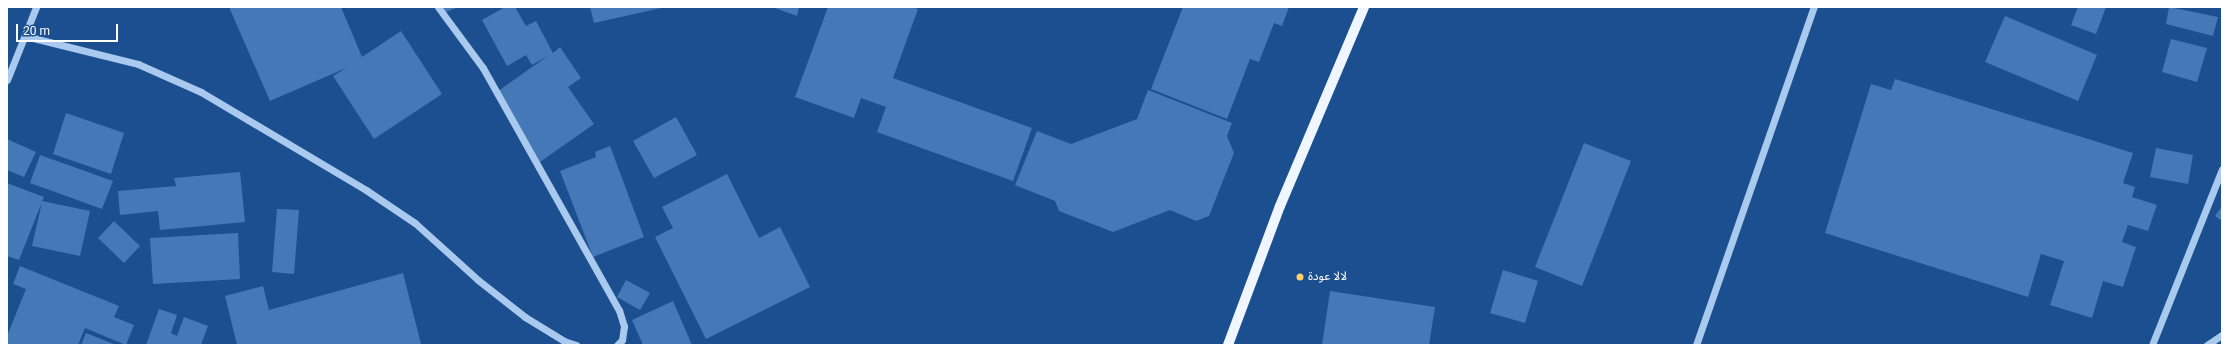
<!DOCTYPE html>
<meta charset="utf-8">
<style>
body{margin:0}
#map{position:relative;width:2229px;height:352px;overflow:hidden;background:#1b4f8f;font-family:Roboto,"Noto Sans Arabic",sans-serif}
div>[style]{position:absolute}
.building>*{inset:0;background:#4478b7}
.minor>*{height:7px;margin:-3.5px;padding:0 3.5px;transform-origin:3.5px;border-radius:3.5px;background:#a9c9ee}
.major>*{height:10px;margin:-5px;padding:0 5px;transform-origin:5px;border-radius:5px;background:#f0f6ff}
.dots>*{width:11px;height:11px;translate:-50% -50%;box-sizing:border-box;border:2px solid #1b4f8f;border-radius:50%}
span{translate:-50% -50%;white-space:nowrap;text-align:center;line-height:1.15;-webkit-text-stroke:3px #1b4f8f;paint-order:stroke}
.poi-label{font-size:12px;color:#fff}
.left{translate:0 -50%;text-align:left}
.frame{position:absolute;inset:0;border:8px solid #fff;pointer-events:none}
.scale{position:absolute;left:16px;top:24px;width:102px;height:18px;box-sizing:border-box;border:2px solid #fff;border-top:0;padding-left:5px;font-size:12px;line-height:14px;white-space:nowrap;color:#fff;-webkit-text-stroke:3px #1b4f8f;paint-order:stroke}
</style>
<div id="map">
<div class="building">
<i style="clip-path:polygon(229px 7px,341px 7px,362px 57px,401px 31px,442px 94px,374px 139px,333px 76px,346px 68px,270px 101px)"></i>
<i style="clip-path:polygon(441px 7px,459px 7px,443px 13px)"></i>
<i style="clip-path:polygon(505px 7px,515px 7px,526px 26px,536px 21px,553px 53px,560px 47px,581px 78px,568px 87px,594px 124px,540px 162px,494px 94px,549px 55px,532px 65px,526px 55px,507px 66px,482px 20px)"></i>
<i style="clip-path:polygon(590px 7px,661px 7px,661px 8px,594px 23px)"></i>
<i style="clip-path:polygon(772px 7px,799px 7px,797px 16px)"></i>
<i style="clip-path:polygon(828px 7px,911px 7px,918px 9px,893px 78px,1032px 128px,1013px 181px,877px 132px,886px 107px,861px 98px,854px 118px,795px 97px)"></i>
<i style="clip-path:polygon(1183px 7px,1289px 7px,1282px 26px,1274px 23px,1259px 62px,1250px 59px,1227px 119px,1151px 89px)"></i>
<i style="clip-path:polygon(2078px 7px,2106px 7px,2096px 34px,2071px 25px)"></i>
<i style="clip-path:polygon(2169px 7px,2218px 17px,2213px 36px,2166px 24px)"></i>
<i style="clip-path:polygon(2005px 16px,2097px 55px,2078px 101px,1985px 62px)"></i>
<i style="clip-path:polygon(2171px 39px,2207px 48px,2197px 82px,2162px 72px)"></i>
<i style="clip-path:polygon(1895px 79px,2133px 153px,2123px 183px,2135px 187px,2132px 197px,2157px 205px,2148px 231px,2128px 225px,2122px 242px,2136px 247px,2123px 287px,2103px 281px,2092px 318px,2050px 305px,2064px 261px,2041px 254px,2028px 297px,1825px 233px,1871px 84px,1891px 90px)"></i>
<i style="clip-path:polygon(1148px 90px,1232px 123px,1227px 136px,1234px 153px,1209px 216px,1196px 221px,1170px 210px,1113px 232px,1059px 211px,1055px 201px,1015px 185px,1037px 131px,1071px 144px,1137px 119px)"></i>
<i style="clip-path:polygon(66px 113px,124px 133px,111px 174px,53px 154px)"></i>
<i style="clip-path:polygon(676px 117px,697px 155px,654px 178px,633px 141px)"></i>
<i style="clip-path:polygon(7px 139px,36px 152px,24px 177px,7px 170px)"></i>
<i style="clip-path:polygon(1584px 143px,1631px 161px,1582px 286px,1535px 267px)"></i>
<i style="clip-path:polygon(610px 146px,644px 237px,593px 257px,560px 171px,596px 157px,595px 152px)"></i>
<i style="clip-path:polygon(2156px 148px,2193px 155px,2188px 184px,2150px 177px)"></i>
<i style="clip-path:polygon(40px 155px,113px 181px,102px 209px,30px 183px)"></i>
<i style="clip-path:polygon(240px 172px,245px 222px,160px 230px,158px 211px,120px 215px,118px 191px,176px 186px,174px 178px)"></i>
<i style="clip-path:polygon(727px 174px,759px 238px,780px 227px,810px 287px,706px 339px,655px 237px,673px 228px,662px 207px)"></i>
<i style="clip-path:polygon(7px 183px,44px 197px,42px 201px,90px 211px,80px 256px,32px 246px,42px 202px,19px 260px,7px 256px)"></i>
<i style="clip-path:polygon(2222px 206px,2222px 221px,2215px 216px)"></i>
<i style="clip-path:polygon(277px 209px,299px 210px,294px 274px,272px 272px)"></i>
<i style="clip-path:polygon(114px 221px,140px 246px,124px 263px,98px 238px)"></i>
<i style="clip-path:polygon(238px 233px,240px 279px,153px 284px,150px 238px)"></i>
<i style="clip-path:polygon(20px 266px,119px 306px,114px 317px,134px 325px,126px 345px,85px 328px,78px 345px,7px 345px,7px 336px,26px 289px,13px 284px)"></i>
<i style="clip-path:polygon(1503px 270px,1538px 281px,1525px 323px,1490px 313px)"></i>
<i style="clip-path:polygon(403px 273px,421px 344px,237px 345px,225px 296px,263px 286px,269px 310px)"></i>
<i style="clip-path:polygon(626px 280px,650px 293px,640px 310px,617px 297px)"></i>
<i style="clip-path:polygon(1330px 291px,1435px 307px,1429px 345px,1322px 345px)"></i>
<i style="clip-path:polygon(673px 301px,692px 345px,643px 345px,632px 320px)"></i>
<i style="clip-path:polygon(159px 309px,177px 315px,171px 333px,177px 336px,184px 317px,208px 326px,201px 345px,146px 345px)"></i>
<i style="clip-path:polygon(86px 333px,116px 345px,81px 345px)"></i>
</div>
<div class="minor">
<i style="left:438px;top:7px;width:76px;rotate:53.6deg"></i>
<i style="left:483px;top:68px;width:278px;rotate:60.7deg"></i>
<i style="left:619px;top:310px;width:17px;rotate:73deg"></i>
<i style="left:624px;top:326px;width:14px;rotate:98deg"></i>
<i style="left:622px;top:340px;width:7px;rotate:135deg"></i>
<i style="left:25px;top:36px;width:116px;rotate:13.9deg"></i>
<i style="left:138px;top:64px;width:69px;rotate:24deg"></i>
<i style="left:201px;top:92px;width:192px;rotate:30.7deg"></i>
<i style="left:366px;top:190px;width:59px;rotate:34deg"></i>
<i style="left:415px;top:223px;width:85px;rotate:42.1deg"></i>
<i style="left:478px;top:280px;width:60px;rotate:38.2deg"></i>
<i style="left:525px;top:317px;width:46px;rotate:31.6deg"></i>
<i style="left:564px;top:341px;width:13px;rotate:18deg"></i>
<i style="left:7px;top:80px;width:79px;rotate:-68.3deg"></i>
<i style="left:1696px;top:345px;width:358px;rotate:-70.8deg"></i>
<i style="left:2152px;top:345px;width:189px;rotate:-68.3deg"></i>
<i style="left:2207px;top:345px;width:18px;rotate:-34deg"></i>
</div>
<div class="major">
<i style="left:1228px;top:345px;width:148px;rotate:-69.5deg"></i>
<i style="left:1280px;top:206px;width:216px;rotate:-67.1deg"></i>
</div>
<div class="dots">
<i style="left:1300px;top:277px;background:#ffd166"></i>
</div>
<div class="poi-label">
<span class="left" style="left:1308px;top:277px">لالا عودة</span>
</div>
<div class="frame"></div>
<div class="scale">20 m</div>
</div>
